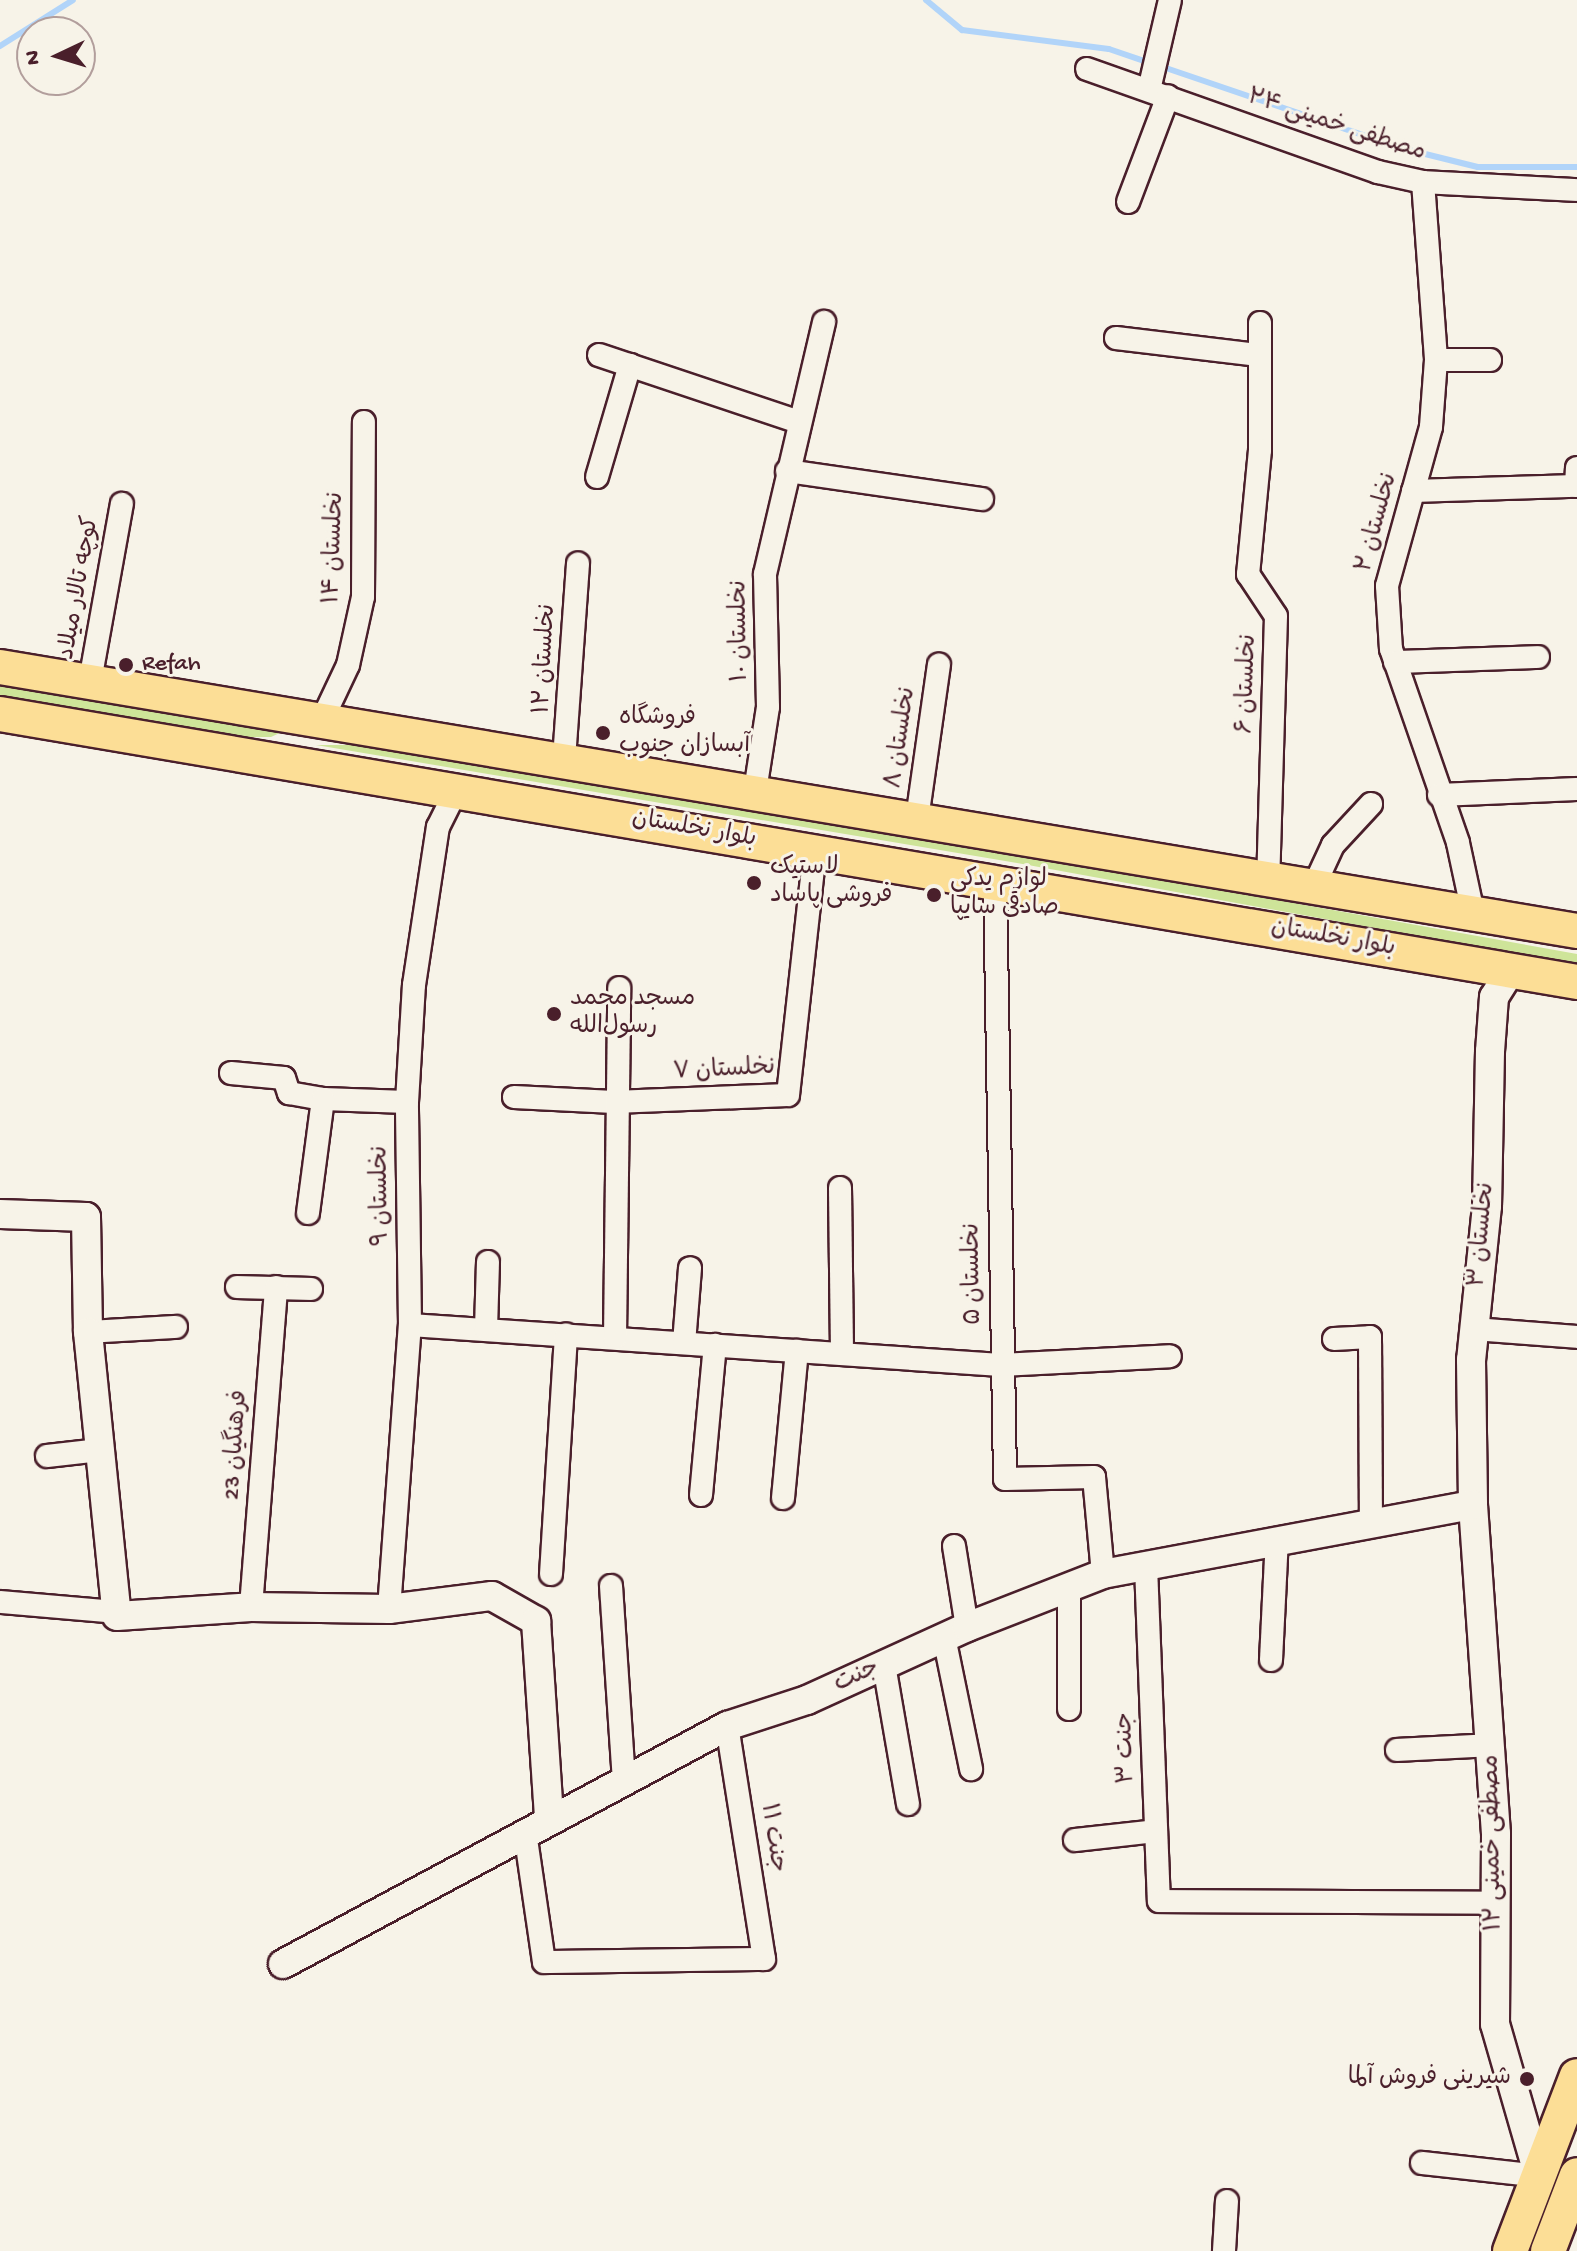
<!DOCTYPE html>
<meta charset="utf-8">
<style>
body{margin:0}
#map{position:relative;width:1577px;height:2251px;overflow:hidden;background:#f7f3e8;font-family:"Gochi Hand","Playpen Sans Arabic",sans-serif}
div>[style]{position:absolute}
.green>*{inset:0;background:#cee499}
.stream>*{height:6px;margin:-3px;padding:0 3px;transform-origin:3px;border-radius:3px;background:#b1d4f9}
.roads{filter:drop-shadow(2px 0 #4a1f2b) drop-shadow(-2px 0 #4a1f2b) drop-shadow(0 2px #4a1f2b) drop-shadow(0 -2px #4a1f2b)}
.minor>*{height:22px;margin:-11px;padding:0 11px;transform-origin:11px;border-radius:11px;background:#f7f3e8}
.tertiary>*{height:28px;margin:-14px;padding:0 14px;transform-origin:14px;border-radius:14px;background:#f7f3e8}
.primary>*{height:34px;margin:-17px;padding:0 17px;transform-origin:17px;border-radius:17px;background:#fcde96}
.dots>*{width:22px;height:22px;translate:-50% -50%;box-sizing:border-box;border:4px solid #f7f3e8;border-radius:50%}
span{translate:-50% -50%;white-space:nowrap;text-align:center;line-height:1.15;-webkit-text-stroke:6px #f7f3e8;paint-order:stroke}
.street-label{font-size:24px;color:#4a1f2b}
.poi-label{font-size:24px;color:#4a1f2b}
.left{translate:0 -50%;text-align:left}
.right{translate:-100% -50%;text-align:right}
.north{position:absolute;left:16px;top:16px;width:80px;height:80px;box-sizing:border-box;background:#f7f3e8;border:2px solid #b29e9c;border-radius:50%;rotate:266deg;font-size:22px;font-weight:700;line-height:32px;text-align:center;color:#4a1f2b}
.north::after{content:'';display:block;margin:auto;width:28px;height:36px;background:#4a1f2b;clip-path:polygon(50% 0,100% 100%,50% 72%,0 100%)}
</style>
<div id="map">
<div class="green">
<i style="clip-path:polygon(0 681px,286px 730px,271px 737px,231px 737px,0 698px)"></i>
<i style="clip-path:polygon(316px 745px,372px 745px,1021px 854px,1577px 954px,1577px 965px,1017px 863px)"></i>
</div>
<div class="stream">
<i style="left:926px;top:0;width:47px;rotate:39.8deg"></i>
<i style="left:962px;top:30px;width:148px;rotate:7.4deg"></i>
<i style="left:1109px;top:49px;width:43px;rotate:18.9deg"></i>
<i style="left:0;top:46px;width:86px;rotate:-32.2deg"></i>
<i style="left:1160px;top:66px;width:255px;rotate:18.8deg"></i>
<i style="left:1401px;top:148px;width:79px;rotate:13.9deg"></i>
<i style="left:1478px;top:167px;width:99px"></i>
</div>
<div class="roads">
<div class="minor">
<i style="left:1087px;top:69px;width:309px;rotate:19.5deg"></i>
<i style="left:1378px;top:172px;width:46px;rotate:12.5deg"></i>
<i style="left:1423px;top:182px;width:154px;rotate:3deg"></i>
<i style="left:1149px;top:90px;width:92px;rotate:-76.9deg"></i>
<i style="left:1423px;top:182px;width:178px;rotate:85.8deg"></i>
<i style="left:1436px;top:360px;width:67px;rotate:94.3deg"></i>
<i style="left:1431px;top:427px;width:165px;rotate:105.5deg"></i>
<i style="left:1387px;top:586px;width:63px;rotate:86.4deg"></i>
<i style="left:1391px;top:649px;width:205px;rotate:70.9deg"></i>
<i style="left:1458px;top:843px;width:72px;rotate:77.9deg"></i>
<i style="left:1128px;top:202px;width:113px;rotate:-69.3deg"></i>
<i style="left:1260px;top:323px;width:127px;rotate:90deg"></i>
<i style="left:1260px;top:450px;width:125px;rotate:95.5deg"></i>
<i style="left:1248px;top:574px;width:50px;rotate:56.3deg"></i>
<i style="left:1276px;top:616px;width:263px;rotate:91.7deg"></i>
<i style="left:1116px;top:338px;width:144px;rotate:6.8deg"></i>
<i style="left:599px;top:355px;width:211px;rotate:18.5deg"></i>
<i style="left:1436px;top:360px;width:54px"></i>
<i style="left:787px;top:471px;width:197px;rotate:8.2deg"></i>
<i style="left:597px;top:477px;width:117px;rotate:-73.6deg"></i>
<i style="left:1413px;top:491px;width:163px;rotate:-1.8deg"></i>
<i style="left:1576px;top:486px;width:18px;rotate:-87deg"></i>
<i style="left:1395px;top:662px;width:143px;rotate:-2deg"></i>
<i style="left:90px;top:681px;width:180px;rotate:-79.8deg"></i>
<i style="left:323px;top:718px;width:59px;rotate:-64.7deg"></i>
<i style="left:348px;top:665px;width:70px;rotate:-77.6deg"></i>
<i style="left:363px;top:597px;width:175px;rotate:-89.7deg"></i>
<i style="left:564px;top:759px;width:196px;rotate:-85.9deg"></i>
<i style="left:755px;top:791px;width:85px;rotate:-81.2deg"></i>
<i style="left:768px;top:707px;width:133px;rotate:-91.3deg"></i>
<i style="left:765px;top:574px;width:259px;rotate:-76.8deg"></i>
<i style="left:1439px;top:795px;width:138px;rotate:-2.5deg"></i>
<i style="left:917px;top:819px;width:156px;rotate:-81.9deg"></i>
<i style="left:995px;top:881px;width:598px;rotate:89.04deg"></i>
<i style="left:1005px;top:1479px;width:89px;rotate:-1.3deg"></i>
<i style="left:1094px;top:1477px;width:97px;rotate:84.7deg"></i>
<i style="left:1314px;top:886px;width:45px;rotate:-65.1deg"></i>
<i style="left:1333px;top:845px;width:56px;rotate:-47.2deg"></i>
<i style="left:231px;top:1073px;width:53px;rotate:5.4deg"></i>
<i style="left:284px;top:1078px;width:16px;rotate:72deg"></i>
<i style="left:289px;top:1093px;width:35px;rotate:10deg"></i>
<i style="left:323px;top:1099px;width:84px;rotate:2deg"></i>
<i style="left:514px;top:1097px;width:100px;rotate:2.9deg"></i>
<i style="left:614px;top:1102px;width:174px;rotate:-2.3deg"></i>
<i style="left:788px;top:1095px;width:246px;rotate:-83.7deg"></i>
<i style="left:840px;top:1188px;width:166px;rotate:89.3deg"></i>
<i style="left:308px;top:1213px;width:115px;rotate:-82.5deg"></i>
<i style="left:237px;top:1287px;width:74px;rotate:1.5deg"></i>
<i style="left:410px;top:1325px;width:592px;rotate:3.87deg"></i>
<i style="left:1001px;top:1365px;width:169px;rotate:-3deg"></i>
<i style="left:486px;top:1329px;width:67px;rotate:-88.3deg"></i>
<i style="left:1474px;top:1329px;width:103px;rotate:4.4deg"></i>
<i style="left:88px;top:1332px;width:88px;rotate:-3.3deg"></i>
<i style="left:615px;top:1338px;width:350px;rotate:-89.3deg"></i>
<i style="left:1334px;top:1339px;width:36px;rotate:-3deg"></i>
<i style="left:1370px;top:1337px;width:186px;rotate:89.7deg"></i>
<i style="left:684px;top:1343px;width:75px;rotate:-85.4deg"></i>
<i style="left:47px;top:1456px;width:53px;rotate:-6.5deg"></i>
<i style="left:701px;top:1495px;width:151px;rotate:-84.7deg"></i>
<i style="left:783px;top:1498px;width:148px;rotate:-84.6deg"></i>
<i style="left:954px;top:1546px;width:82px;rotate:80.9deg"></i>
<i style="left:1146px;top:1566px;width:335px;rotate:87.8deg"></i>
<i style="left:1159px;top:1901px;width:336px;rotate:0.3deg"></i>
<i style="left:551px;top:1574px;width:240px;rotate:-86.4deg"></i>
<i style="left:611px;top:1586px;width:194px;rotate:86.2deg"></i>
<i style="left:1069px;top:1588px;width:121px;rotate:90deg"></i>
<i style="left:0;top:1602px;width:116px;rotate:4.9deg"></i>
<i style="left:251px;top:1607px;width:321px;rotate:-85.5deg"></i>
<i style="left:389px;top:1609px;width:285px;rotate:-85.8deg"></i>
<i style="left:410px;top:1325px;width:223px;rotate:-90.8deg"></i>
<i style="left:407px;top:1102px;width:117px;rotate:-86.6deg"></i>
<i style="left:414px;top:985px;width:160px;rotate:-81.4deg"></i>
<i style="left:438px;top:827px;width:42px;rotate:-63.4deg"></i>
<i style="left:944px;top:1637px;width:135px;rotate:78.4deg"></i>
<i style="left:1271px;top:1660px;width:121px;rotate:-87.2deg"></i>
<i style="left:884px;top:1665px;width:141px;rotate:80.2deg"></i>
<i style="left:1397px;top:1750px;width:95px;rotate:-3deg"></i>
<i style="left:525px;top:1832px;width:131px;rotate:81.7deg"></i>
<i style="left:544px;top:1962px;width:220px;rotate:-0.8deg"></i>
<i style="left:764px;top:1959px;width:236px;rotate:-99deg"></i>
<i style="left:1075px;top:1840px;width:81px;rotate:-6.3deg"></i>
<i style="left:1422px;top:2163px;width:118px;rotate:6.3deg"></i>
<i style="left:1224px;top:2251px;width:50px;rotate:-86.6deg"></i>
</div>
<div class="tertiary">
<i style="left:1511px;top:970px;width:32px;rotate:122deg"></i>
<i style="left:1494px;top:997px;width:54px;rotate:94.2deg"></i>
<i style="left:1490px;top:1051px;width:155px;rotate:91.1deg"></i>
<i style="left:1487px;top:1206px;width:155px;rotate:95.9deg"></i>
<i style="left:1471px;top:1360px;width:145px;rotate:89.2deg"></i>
<i style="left:1473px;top:1505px;width:330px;rotate:86deg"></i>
<i style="left:1496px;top:1834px;width:190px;rotate:90.3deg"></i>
<i style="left:1495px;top:2024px;width:158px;rotate:73.9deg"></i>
<i style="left:0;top:1214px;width:86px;rotate:2deg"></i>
<i style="left:86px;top:1217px;width:115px;rotate:89deg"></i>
<i style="left:88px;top:1332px;width:285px;rotate:84.2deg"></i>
<i style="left:117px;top:1616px;width:134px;rotate:-3.8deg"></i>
<i style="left:251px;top:1607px;width:138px;rotate:0.8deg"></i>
<i style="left:389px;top:1609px;width:104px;rotate:-7.2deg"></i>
<i style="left:492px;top:1596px;width:51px;rotate:29.6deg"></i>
<i style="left:536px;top:1621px;width:198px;rotate:86.2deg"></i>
<i style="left:283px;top:1964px;width:504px;rotate:-28.19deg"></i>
<i style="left:727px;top:1726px;width:84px;rotate:-18deg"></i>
<i style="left:807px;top:1700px;width:176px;rotate:-24.5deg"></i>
<i style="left:967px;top:1627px;width:146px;rotate:-21.3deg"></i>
<i style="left:1103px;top:1574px;width:376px;rotate:-10.6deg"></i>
</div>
<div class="primary">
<i style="left:0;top:667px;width:1599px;rotate:9.5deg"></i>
<i style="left:0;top:714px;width:1600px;rotate:9.64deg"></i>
<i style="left:1510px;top:2251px;width:187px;rotate:-69.1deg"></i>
<i style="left:1548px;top:2251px;width:81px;rotate:-69.1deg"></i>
</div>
</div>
<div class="dots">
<i style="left:126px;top:665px;background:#4a1f2b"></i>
<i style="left:603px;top:733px;background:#4a1f2b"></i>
<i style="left:754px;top:883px;background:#4a1f2b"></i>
<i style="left:934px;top:895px;background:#4a1f2b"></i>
<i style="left:554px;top:1014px;background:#4a1f2b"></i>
<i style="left:1527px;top:2079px;background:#4a1f2b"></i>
</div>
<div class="street-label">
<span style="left:1336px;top:126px;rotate:18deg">مصطفی خمینی ۲۴</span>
<span style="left:1378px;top:523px;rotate:-75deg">نخلستان ۲</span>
<span style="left:335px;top:548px;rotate:-88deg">نخلستان ۱۴</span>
<span style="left:80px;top:588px;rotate:-80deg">کوچه تالار میلاد</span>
<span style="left:741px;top:631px;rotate:-91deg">نخلستان ۱۰</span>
<span style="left:546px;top:659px;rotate:-87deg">نخلستان ۱۲</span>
<span style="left:1248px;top:684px;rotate:-88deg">نخلستان ۶</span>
<span style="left:902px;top:738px;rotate:-82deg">نخلستان ۸</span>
<span style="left:694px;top:830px;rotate:10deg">بلوار نخلستان</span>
<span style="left:1333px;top:939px;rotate:10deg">بلوار نخلستان</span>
<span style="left:724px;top:1071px;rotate:-3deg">نخلستان ۷</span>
<span style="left:382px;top:1196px;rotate:-91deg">نخلستان ۹</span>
<span style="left:1483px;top:1235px;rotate:-85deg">نخلستان ۳</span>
<span style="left:974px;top:1274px;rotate:-91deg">نخلستان ۵</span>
<span style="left:237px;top:1445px;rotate:-86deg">فرهنگیان 23</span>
<span style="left:857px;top:1677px;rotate:-25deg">جنت</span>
<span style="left:1127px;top:1748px;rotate:-92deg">جنت ۳</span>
<span style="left:772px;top:1838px;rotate:81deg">جنت ۱۱</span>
<span style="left:1494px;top:1843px;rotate:-91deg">مصطفی خمینی ۱۲</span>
</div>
<div class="poi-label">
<span class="left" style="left:142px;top:665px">Refah</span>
<span class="left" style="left:619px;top:733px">فروشگاه<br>آبسازان جنوب</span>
<span class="left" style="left:770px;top:883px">لاستیک<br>فروشی پاساد</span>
<span class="left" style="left:950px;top:895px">لوازم یدکی<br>صادقی سایپا</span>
<span class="left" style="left:570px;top:1014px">مسجد محمد<br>رسول‌الله</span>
<span class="right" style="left:1511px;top:2079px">شیرینی فروش آلما</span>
</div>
<div class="north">N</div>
</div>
